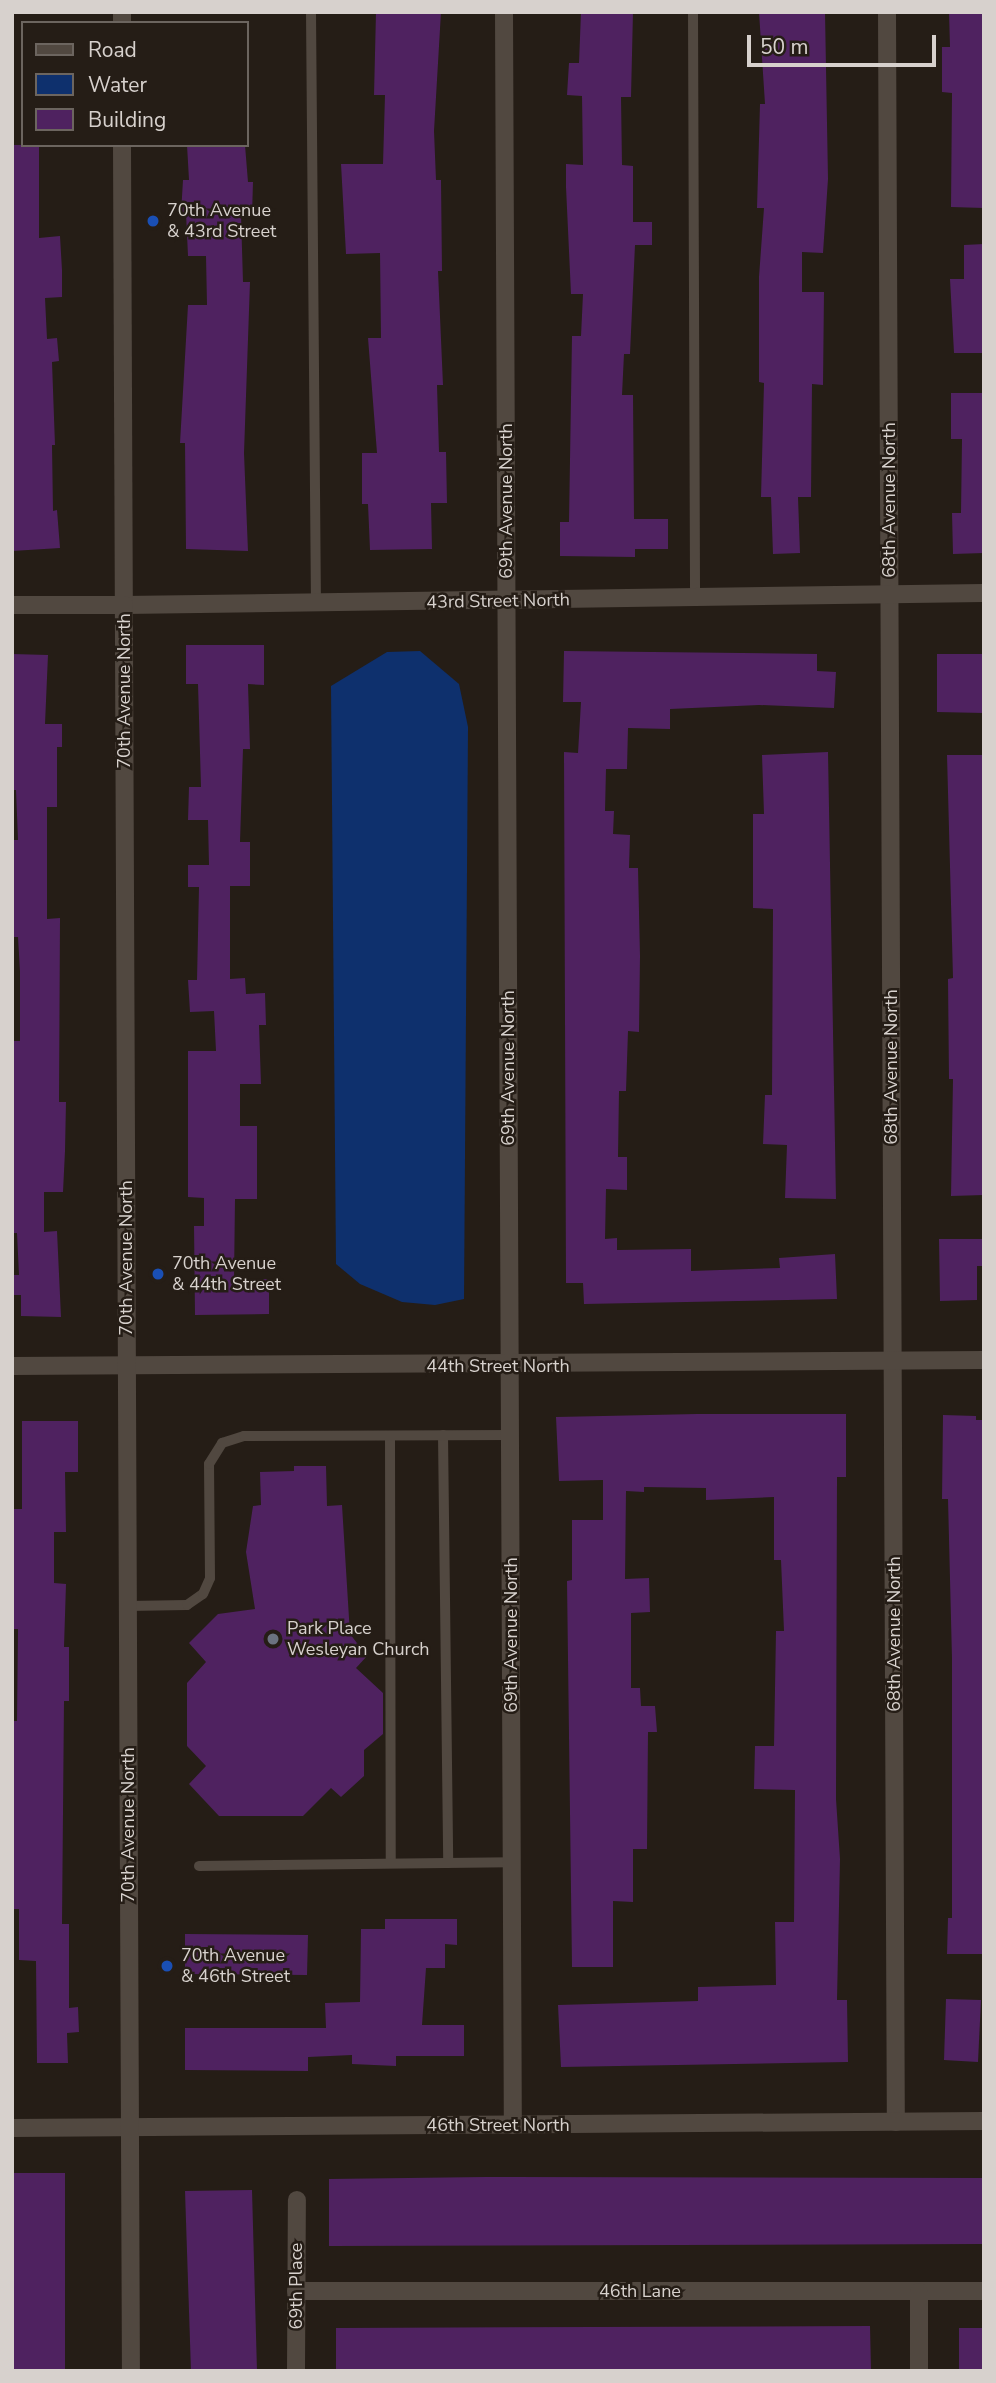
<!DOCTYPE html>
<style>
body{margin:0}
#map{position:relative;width:996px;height:2383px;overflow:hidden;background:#251d16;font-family:"Nunito Sans",sans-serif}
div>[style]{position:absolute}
.water>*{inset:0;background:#0e306d}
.building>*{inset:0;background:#4f2260}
.service>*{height:10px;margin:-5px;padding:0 5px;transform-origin:5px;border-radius:5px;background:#514840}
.minor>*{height:18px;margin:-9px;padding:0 9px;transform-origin:9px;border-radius:9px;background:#514840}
.tertiary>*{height:18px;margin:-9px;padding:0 9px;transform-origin:9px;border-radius:9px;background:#514840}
.dots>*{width:19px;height:19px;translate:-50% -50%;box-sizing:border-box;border:4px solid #251d16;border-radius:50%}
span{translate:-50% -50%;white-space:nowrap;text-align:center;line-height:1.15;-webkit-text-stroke:5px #251d16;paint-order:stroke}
.poi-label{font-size:18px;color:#d7d1cd}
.left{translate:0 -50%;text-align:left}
.street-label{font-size:18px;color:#d7d1cd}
.frame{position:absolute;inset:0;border:14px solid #d7d1cd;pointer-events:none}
.legend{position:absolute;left:21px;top:21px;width:228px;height:126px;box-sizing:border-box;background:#251d16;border:2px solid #6c655f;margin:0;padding:9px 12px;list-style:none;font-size:21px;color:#d7d1cd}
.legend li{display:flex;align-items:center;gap:14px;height:35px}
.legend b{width:35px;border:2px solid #6c655f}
.scale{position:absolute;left:747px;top:35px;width:189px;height:32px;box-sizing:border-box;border:4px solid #d7d1cd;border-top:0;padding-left:9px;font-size:21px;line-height:24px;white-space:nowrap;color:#d7d1cd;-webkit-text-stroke:5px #251d16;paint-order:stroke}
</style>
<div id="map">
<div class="water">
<i style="clip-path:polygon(420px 651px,459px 684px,468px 727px,464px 1299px,435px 1305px,402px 1302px,360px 1284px,336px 1264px,331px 686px,387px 652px)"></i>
</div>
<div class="building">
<i style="clip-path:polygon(376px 12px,441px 12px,434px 131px,436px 180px,441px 180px,442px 271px,438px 271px,443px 385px,437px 385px,439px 452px,446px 452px,447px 503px,431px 503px,432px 549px,370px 550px,368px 504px,362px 504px,362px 453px,377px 453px,368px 338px,381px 338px,380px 253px,346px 254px,341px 164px,383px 164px,385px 95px,374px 95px)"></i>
<i style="clip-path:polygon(581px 12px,633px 12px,631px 97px,621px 97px,622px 165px,633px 166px,633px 222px,652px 222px,652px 245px,635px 245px,630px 354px,624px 354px,622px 395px,633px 395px,634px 519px,668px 519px,668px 549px,635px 549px,635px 557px,560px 556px,560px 522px,569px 522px,572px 336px,581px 336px,583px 294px,571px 294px,566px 187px,566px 164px,583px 165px,582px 96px,567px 95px,569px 63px,579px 63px)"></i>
<i style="clip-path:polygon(759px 12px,825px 12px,828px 179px,823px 253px,802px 252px,802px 292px,824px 292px,823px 385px,812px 384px,811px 497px,798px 497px,800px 553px,773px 554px,771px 497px,761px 497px,764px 383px,759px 382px,759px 277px,764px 208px,757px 208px,760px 104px,765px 104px)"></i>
<i style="clip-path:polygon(949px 12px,984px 12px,984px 208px,951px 207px,952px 93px,942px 92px,942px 47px,950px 47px)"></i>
<i style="clip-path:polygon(12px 145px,39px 145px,39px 238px,60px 236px,62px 270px,62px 297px,45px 298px,47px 339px,57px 338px,59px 361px,52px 362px,55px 445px,52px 445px,53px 511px,57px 510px,60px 548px,12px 551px)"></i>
<i style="clip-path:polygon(187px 145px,245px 145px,248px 182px,253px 182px,252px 215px,241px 215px,243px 282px,250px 282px,244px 453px,248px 551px,186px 549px,185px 443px,180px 443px,188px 305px,207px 305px,206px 256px,188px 256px,186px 213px,181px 213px,183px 180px,189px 180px)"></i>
<i style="clip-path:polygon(984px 244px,984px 353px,954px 353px,950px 279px,964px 279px,964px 245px)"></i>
<i style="clip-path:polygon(951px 393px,984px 393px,984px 553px,953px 554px,952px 513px,961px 513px,962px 439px,951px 439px)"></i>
<i style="clip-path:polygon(186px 645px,264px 645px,264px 685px,248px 684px,250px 749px,243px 749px,240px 842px,250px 842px,250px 886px,230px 886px,230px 979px,245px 978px,246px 994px,265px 993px,266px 1025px,259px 1025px,261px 1084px,240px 1084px,240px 1126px,257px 1126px,257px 1199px,235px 1199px,234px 1280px,269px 1279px,269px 1314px,195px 1315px,194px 1226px,204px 1226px,204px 1198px,188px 1197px,188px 1051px,216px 1051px,214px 1011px,190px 1012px,188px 980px,197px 980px,199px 887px,188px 887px,188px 865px,209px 865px,208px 820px,188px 820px,189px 787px,201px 787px,198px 684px,186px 684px)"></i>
<i style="clip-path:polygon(564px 651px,817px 654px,817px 671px,836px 672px,834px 708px,759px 705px,670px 709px,670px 729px,628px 728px,627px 769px,606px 769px,605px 811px,614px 811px,613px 834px,630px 835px,629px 868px,638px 868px,640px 956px,639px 1032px,628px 1031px,626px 1091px,619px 1091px,618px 1157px,627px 1157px,627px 1190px,606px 1189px,605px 1239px,617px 1238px,617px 1250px,691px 1249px,691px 1271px,780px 1268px,779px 1258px,835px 1254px,837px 1299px,584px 1304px,583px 1283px,566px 1283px,564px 752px,578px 753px,581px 702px,563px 702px)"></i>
<i style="clip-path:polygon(12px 654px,48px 655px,45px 724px,62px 724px,62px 747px,57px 747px,57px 807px,47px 807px,47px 919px,60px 918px,59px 1102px,66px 1102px,65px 1151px,63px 1192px,44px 1192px,44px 1232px,57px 1231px,61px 1317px,21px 1316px,21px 1295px,12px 1295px,12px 1275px,19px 1275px,17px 1233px,12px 1233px,12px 1041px,20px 1041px,20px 972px,18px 937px,12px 937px,12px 840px,18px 840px,16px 790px,12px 790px)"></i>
<i style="clip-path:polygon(937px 654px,984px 654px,984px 713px,937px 712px)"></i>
<i style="clip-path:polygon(828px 752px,836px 1199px,785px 1198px,787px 1145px,763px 1144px,765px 1095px,772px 1095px,773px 909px,753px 908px,753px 814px,764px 814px,762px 755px)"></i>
<i style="clip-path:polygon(947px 755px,984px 755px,984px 1195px,951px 1196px,953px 1079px,949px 1079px,948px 979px,953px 978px)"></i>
<i style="clip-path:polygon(939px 1239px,984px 1239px,984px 1266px,977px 1266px,977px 1300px,940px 1301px)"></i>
<i style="clip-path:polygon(697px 1414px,846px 1414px,846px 1477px,837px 1477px,836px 1799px,840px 1859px,837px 2000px,847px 2000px,848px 2062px,561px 2067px,558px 2005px,698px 2001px,698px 1987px,776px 1985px,775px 1922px,794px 1922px,795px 1790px,754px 1789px,755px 1746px,774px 1746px,776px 1631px,784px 1631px,781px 1560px,774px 1560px,774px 1497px,706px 1500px,706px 1488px,644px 1487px,644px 1492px,626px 1491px,625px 1579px,649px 1578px,650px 1612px,631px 1613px,631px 1688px,640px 1688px,641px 1706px,655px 1706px,657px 1732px,648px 1732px,647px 1849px,633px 1849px,633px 1902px,613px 1901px,613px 1967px,572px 1967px,567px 1581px,572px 1580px,572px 1520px,603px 1520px,603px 1480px,559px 1481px,556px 1417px)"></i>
<i style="clip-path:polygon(943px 1415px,976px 1416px,976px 1420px,984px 1420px,984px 1954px,947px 1954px,948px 1918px,952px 1918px,952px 1659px,948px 1499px,942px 1499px)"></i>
<i style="clip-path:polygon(22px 1421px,78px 1421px,78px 1472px,65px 1472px,66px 1532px,54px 1532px,54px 1583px,66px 1584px,64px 1647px,69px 1647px,69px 1701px,64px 1701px,62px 1924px,69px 1924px,69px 2008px,78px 2007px,79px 2032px,67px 2033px,68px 2063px,37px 2063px,36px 1961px,19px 1960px,19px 1909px,12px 1909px,12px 1721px,17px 1721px,18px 1629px,12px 1629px,12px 1509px,22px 1509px)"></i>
<i style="clip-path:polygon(294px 1466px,326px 1466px,327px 1506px,342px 1505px,350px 1634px,367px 1656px,356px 1668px,383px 1693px,383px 1734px,364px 1750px,364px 1776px,341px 1797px,331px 1788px,303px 1816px,219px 1816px,189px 1784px,206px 1766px,187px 1746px,187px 1683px,206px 1662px,189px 1643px,218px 1614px,255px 1609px,246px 1552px,253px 1506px,261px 1505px,260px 1472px,294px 1471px)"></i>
<i style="clip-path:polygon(385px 1919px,457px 1919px,457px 1945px,445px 1944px,445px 1968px,426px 1968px,422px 2025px,464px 2025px,464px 2056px,396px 2056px,396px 2066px,352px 2064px,352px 2055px,308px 2057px,308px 2071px,185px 2070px,185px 2028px,326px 2028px,325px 2003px,360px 2002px,361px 1929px,385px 1929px)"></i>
<i style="clip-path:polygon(185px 1934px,308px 1935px,307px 1975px,185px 1974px)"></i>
<i style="clip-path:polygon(946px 1999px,981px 2000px,978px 2062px,944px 2060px)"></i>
<i style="clip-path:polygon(12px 2173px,65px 2173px,65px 2371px,14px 2371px)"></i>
<i style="clip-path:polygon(485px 2177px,984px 2178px,984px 2244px,329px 2246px,329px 2179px)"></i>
<i style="clip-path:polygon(252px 2190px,257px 2371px,191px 2371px,185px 2191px)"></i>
<i style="clip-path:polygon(870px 2326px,871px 2371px,336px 2371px,336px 2328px)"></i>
<i style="clip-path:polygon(959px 2328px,984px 2328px,984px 2371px,959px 2371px)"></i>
</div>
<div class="service">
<i style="left:311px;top:12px;width:591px;rotate:89.52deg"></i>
<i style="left:693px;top:12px;width:586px;rotate:89.8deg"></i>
<i style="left:443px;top:1435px;width:428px;rotate:89.3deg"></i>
<i style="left:390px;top:1436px;width:427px;rotate:89.9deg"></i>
<i style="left:128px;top:1606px;width:59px;rotate:-1deg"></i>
<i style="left:187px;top:1605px;width:19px;rotate:-35deg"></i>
<i style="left:203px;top:1594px;width:17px;rotate:-66deg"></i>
<i style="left:210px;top:1578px;width:114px;rotate:-90.5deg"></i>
<i style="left:209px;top:1464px;width:25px;rotate:-58deg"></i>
<i style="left:222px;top:1443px;width:23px;rotate:-18deg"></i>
<i style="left:244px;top:1436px;width:266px;rotate:-0.2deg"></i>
<i style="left:199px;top:1866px;width:313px;rotate:-0.7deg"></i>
</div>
<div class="minor">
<i style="left:504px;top:12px;width:2113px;rotate:89.76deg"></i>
<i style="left:887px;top:12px;width:2110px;rotate:89.76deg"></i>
<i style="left:124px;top:605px;width:860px;rotate:-0.8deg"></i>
<i style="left:12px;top:1366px;width:972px;rotate:-0.35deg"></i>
<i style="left:12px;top:2128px;width:972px;rotate:-0.41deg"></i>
<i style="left:296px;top:2291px;width:688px"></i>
<i style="left:296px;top:2371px;width:171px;rotate:-89.7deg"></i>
<i style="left:919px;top:2371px;width:79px;rotate:-90deg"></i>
</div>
<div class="tertiary">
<i style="left:122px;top:12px;width:11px;rotate:90deg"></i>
<i style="left:122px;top:145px;width:2226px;rotate:89.77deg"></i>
<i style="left:12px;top:605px;width:112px"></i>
</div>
<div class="dots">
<i style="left:153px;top:221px;background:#1a4fb4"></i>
<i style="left:158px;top:1274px;background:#1a4fb4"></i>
<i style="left:273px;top:1639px;background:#6b7280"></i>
<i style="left:167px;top:1966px;background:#1a4fb4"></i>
</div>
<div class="poi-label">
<span class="left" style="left:167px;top:221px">70th Avenue<br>&amp; 43rd Street</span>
<span class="left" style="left:172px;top:1274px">70th Avenue<br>&amp; 44th Street</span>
<span class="left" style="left:287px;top:1639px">Park Place<br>Wesleyan Church</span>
<span class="left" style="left:181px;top:1966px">70th Avenue<br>&amp; 46th Street</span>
</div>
<div class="street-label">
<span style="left:889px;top:500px;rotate:-90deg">68th Avenue North</span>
<span style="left:506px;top:501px;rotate:-90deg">69th Avenue North</span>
<span style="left:498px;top:601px;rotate:-1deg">43rd Street North</span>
<span style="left:124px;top:691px;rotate:-90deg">70th Avenue North</span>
<span style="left:891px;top:1067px;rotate:-90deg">68th Avenue North</span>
<span style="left:508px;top:1068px;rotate:-90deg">69th Avenue North</span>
<span style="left:126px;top:1258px;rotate:-90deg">70th Avenue North</span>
<span style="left:498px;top:1366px">44th Street North</span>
<span style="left:894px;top:1634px;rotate:-90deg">68th Avenue North</span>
<span style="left:511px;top:1635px;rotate:-90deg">69th Avenue North</span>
<span style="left:128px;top:1825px;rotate:-90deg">70th Avenue North</span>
<span style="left:498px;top:2125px">46th Street North</span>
<span style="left:296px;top:2286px;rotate:-90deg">69th Place</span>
<span style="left:640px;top:2291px">46th Lane</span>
</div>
<div class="frame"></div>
<ul class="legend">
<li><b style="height:9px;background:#514840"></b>Road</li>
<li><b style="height:19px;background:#0e306d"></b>Water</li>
<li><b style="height:19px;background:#4f2260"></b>Building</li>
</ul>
<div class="scale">50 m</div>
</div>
